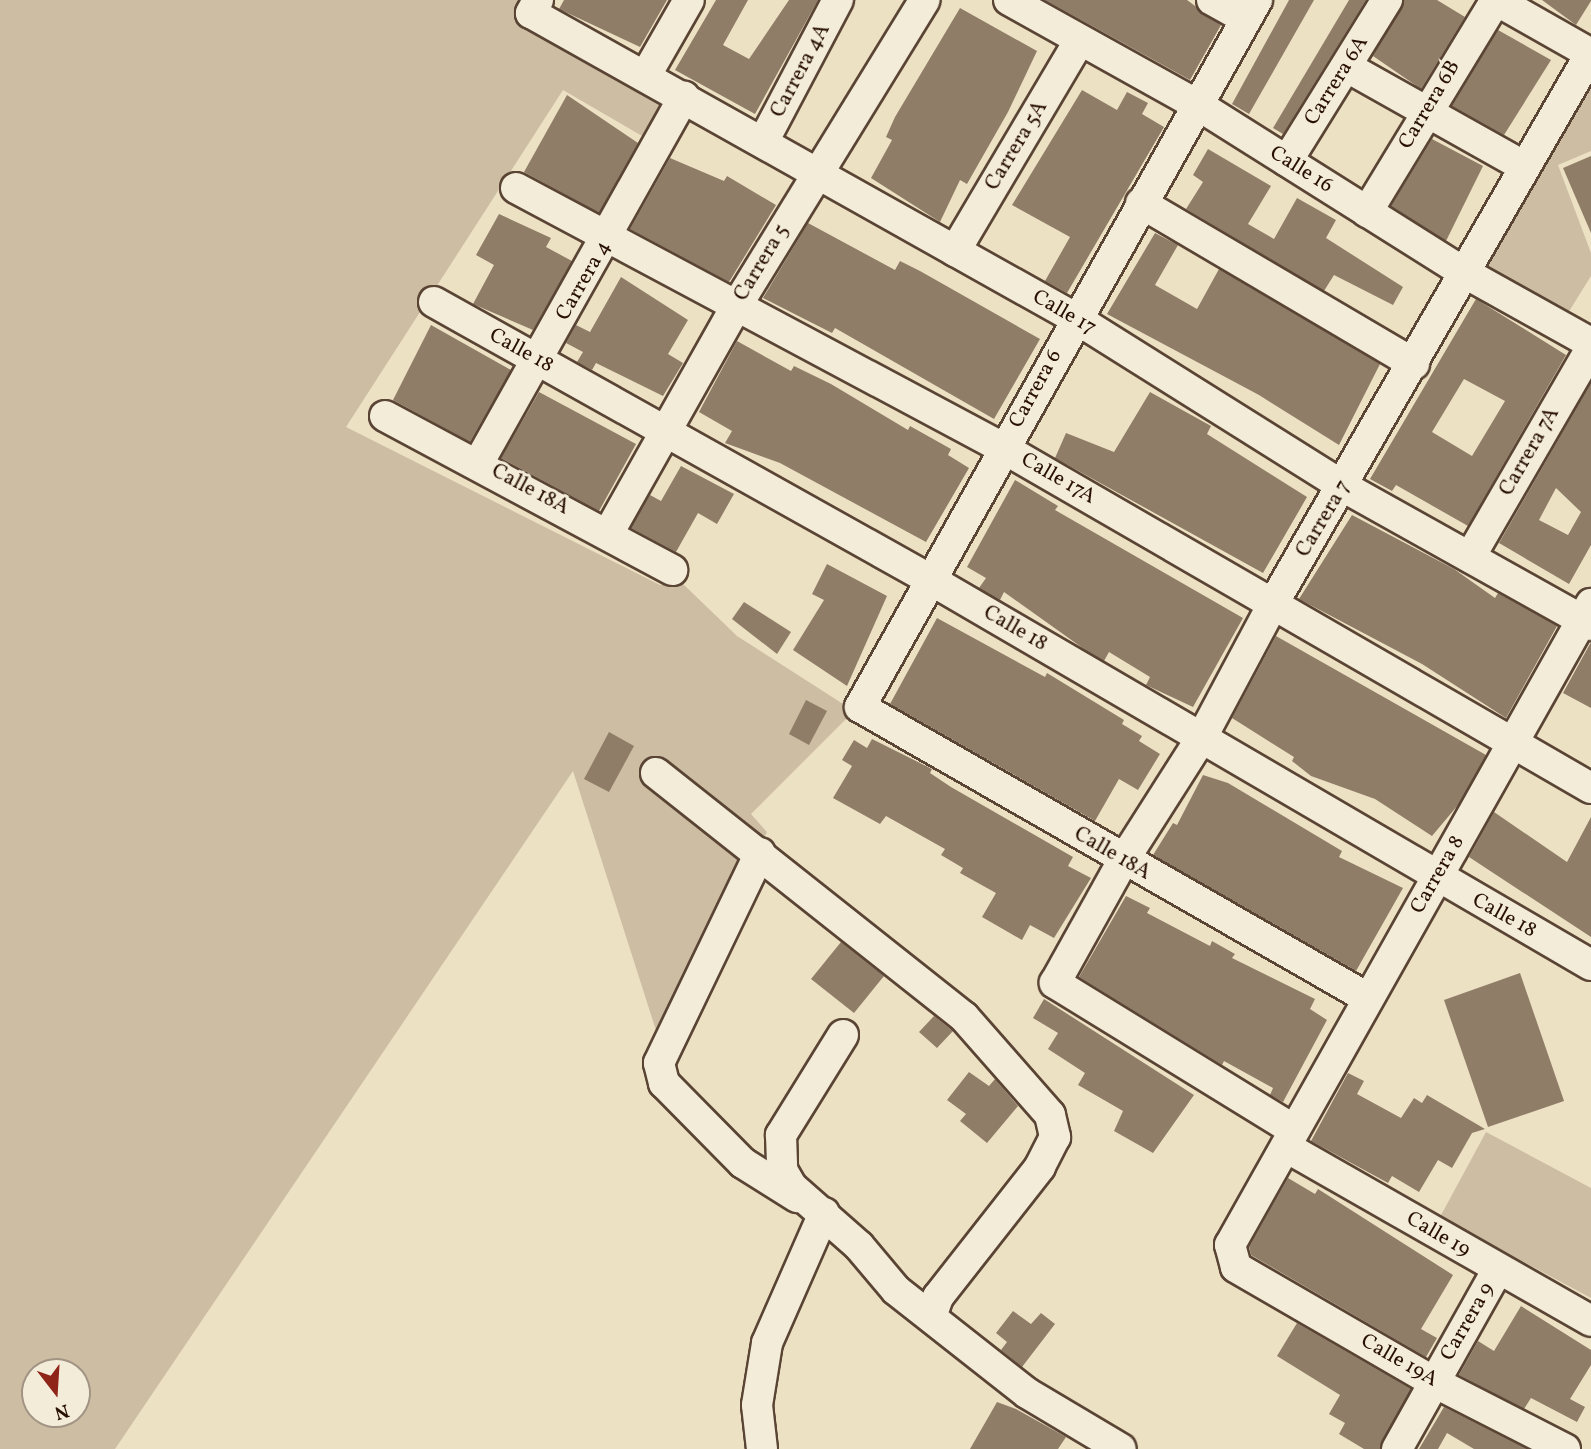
<!DOCTYPE html>
<style>
body{margin:0}
#map{position:relative;width:1591px;height:1449px;overflow:hidden;background:#ede1c4;font-family:Vollkorn,serif}
div>[style]{position:absolute}
.green>*{inset:0;background:#ccbda3}
.building>*{inset:0;background:#8f7d68}
.roads{filter:drop-shadow(2px 0 #5a4434) drop-shadow(-2px 0 #5a4434) drop-shadow(0 2px #5a4434) drop-shadow(0 -2px #5a4434)}
.minor>*{height:30px;margin:-15px;padding:0 15px;transform-origin:15px;border-radius:15px;background:#f3ecd9}
span{translate:-50% -50%;white-space:nowrap;text-align:center;line-height:1.15;-webkit-text-stroke:6px #f3ecd9;paint-order:stroke}
.street-label{font-size:21px;color:#291004}
.north{position:absolute;left:21px;top:1358px;width:70px;height:70px;box-sizing:border-box;background:#f3ecd9;border:2px solid #a29484;border-radius:50%;rotate:163deg;font-size:19px;font-weight:700;line-height:28px;text-align:center;color:#291004}
.north::after{content:'';display:block;margin:auto;width:24px;height:32px;background:#8f2418;clip-path:polygon(50% 0,100% 100%,50% 72%,0 100%)}
</style>
<div id="map">
<div class="green">
<i style="clip-path:polygon(evenodd,0 0,527px 0,517px 18px,668px 106px,649px 140px,563px 90px,346px 427px,660px 585px,681px 582px,737px 636px,854px 711px,751px 814px,767px 832px,661px 1046px,573px 771px,115px 1449px,0 1449px,0 0,35px 1372px,77px 1372px,77px 1414px,35px 1414px,35px 1372px)"></i>
<i style="clip-path:polygon(1591px 73px,1591px 151px,1558px 165px,1591px 253px,1591px 276px,1568px 313px,1484px 264px)"></i>
<i style="clip-path:polygon(1486px 1132px,1591px 1188px,1591px 1298px,1440px 1217px)"></i>
</div>
<div class="building">
<i style="clip-path:polygon(564px 0,667px 0,640px 47px,559px 9px)"></i>
<i style="clip-path:polygon(716px 0,748px 0,723px 45px,749px 59px,789px 0,818px 0,755px 114px,675px 70px)"></i>
<i style="clip-path:polygon(1045px 0,1187px 0,1221px 25px,1190px 80px)"></i>
<i style="clip-path:polygon(1289px 0,1314px 0,1249px 114px,1232px 104px)"></i>
<i style="clip-path:polygon(1349px 0,1366px 0,1283px 134px,1273px 128px)"></i>
<i style="clip-path:polygon(1404px 0,1437px 0,1465px 17px,1421px 89px,1373px 56px)"></i>
<i style="clip-path:polygon(1542px 0,1591px 0,1591px 1px,1576px 25px)"></i>
<i style="clip-path:polygon(960px 8px,1037px 51px,1008px 112px,967px 184px,960px 180px,940px 222px,871px 178px,892px 140px,886px 137px,895px 117px)"></i>
<i style="clip-path:polygon(1498px 30px,1551px 60px,1504px 135px,1452px 106px)"></i>
<i style="clip-path:polygon(1082px 90px,1117px 110px,1127px 92px,1148px 103px,1142px 114px,1164px 127px,1067px 293px,1045px 281px,1070px 237px,1012px 205px)"></i>
<i style="clip-path:polygon(567px 95px,638px 143px,599px 213px,524px 172px)"></i>
<i style="clip-path:polygon(1432px 139px,1483px 166px,1446px 241px,1391px 206px)"></i>
<i style="clip-path:polygon(1208px 149px,1271px 186px,1248px 224px,1274px 239px,1297px 198px,1336px 220px,1326px 238px,1403px 287px,1393px 305px,1334px 275px,1324px 291px,1186px 209px,1203px 182px,1193px 175px)"></i>
<i style="clip-path:polygon(1591px 156px,1591px 233px,1563px 168px)"></i>
<i style="clip-path:polygon(670px 158px,724px 181px,727px 176px,776px 205px,729px 282px,630px 229px)"></i>
<i style="clip-path:polygon(499px 214px,551px 238px,546px 247px,572px 261px,533px 330px,473px 304px,494px 265px,476px 255px)"></i>
<i style="clip-path:polygon(808px 223px,895px 270px,900px 261px,920px 271px,1040px 339px,994px 419px,835px 328px,832px 333px,763px 298px)"></i>
<i style="clip-path:polygon(1155px 233px,1178px 245px,1155px 285px,1197px 309px,1219px 269px,1380px 364px,1339px 445px,1259px 395px,1107px 314px)"></i>
<i style="clip-path:polygon(621px 277px,688px 320px,668px 354px,683px 363px,663px 396px,596px 363px,592px 370px,577px 362px,583px 352px,566px 343px,576px 325px,590px 332px)"></i>
<i style="clip-path:polygon(evenodd,1476px 299px,1566px 355px,1468px 526px,1396px 485px,1392px 491px,1370px 479px,1476px 299px,1464px 379px,1505px 401px,1472px 456px,1432px 432px,1464px 379px)"></i>
<i style="clip-path:polygon(431px 325px,511px 370px,470px 442px,393px 400px)"></i>
<i style="clip-path:polygon(737px 341px,791px 371px,794px 366px,831px 384px,908px 430px,910px 426px,951px 449px,948px 455px,969px 468px,926px 542px,780px 463px,725px 443px,732px 431px,699px 412px)"></i>
<i style="clip-path:polygon(evenodd,1591px 383px,1591px 545px,1569px 584px,1499px 543px,1591px 383px,1556px 488px,1581px 512px,1568px 535px,1539px 520px,1556px 488px)"></i>
<i style="clip-path:polygon(539px 392px,636px 444px,599px 511px,501px 458px)"></i>
<i style="clip-path:polygon(1150px 392px,1211px 426px,1207px 434px,1307px 497px,1263px 573px,1055px 458px,1066px 433px,1114px 452px)"></i>
<i style="clip-path:polygon(681px 466px,734px 494px,717px 524px,698px 513px,676px 552px,631px 528px,650px 495px,661px 501px)"></i>
<i style="clip-path:polygon(1015px 480px,1058px 506px,1055px 510px,1243px 618px,1193px 707px,1146px 685px,1150px 677px,1109px 652px,1104px 661px,1084px 649px,1004px 592px,1000px 600px,979px 588px,986px 578px,967px 567px)"></i>
<i style="clip-path:polygon(1352px 515px,1454px 569px,1495px 598px,1498px 593px,1557px 626px,1506px 718px,1422px 664px,1299px 599px)"></i>
<i style="clip-path:polygon(827px 564px,887px 596px,847px 686px,793px 650px,824px 600px,812px 594px)"></i>
<i style="clip-path:polygon(744px 602px,791px 632px,777px 654px,732px 619px)"></i>
<i style="clip-path:polygon(937px 618px,1045px 677px,1047px 673px,1124px 720px,1122px 724px,1142px 736px,1139px 741px,1160px 754px,1138px 790px,1119px 779px,1095px 821px,890px 704px)"></i>
<i style="clip-path:polygon(1276px 636px,1486px 755px,1458px 805px,1432px 836px,1375px 799px,1311px 776px,1292px 761px,1294px 757px,1232px 718px)"></i>
<i style="clip-path:polygon(1591px 642px,1591px 708px,1563px 693px)"></i>
<i style="clip-path:polygon(806px 700px,827px 711px,809px 745px,789px 734px)"></i>
<i style="clip-path:polygon(609px 732px,634px 746px,609px 792px,584px 779px)"></i>
<i style="clip-path:polygon(872px 739px,932px 769px,930px 773px,951px 787px,1073px 857px,1068px 866px,1091px 878px,1054px 938px,1030px 925px,1022px 940px,982px 917px,996px 893px,960px 873px,963px 868px,941px 855px,945px 849px,886px 816px,880px 824px,833px 798px,852px 766px,842px 760px,854px 740px,867px 748px)"></i>
<i style="clip-path:polygon(1203px 775px,1228px 783px,1342px 851px,1339px 857px,1403px 888px,1356px 971px,1153px 855px,1173px 823px,1177px 825px)"></i>
<i style="clip-path:polygon(1494px 812px,1567px 862px,1591px 817px,1591px 937px,1469px 857px)"></i>
<i style="clip-path:polygon(1126px 896px,1150px 908px,1147px 913px,1210px 946px,1212px 941px,1235px 954px,1232px 958px,1315px 999px,1310px 1009px,1327px 1020px,1283px 1102px,1270px 1095px,1273px 1088px,1224px 1061px,1222px 1065px,1079px 977px)"></i>
<i style="clip-path:polygon(841px 942px,884px 976px,854px 1013px,811px 979px)"></i>
<i style="clip-path:polygon(1520px 973px,1564px 1101px,1488px 1127px,1444px 1000px)"></i>
<i style="clip-path:polygon(1044px 999px,1194px 1095px,1153px 1153px,1114px 1131px,1123px 1111px,1078px 1085px,1085px 1073px,1048px 1049px,1058px 1033px,1033px 1018px)"></i>
<i style="clip-path:polygon(934px 1016px,953px 1031px,937px 1048px,919px 1032px)"></i>
<i style="clip-path:polygon(969px 1072px,989px 1086px,995px 1079px,1018px 1106px,987px 1143px,960px 1121px,966px 1114px,947px 1100px)"></i>
<i style="clip-path:polygon(1348px 1073px,1364px 1081px,1357px 1094px,1401px 1118px,1414px 1098px,1422px 1103px,1427px 1095px,1485px 1129px,1472px 1133px,1452px 1168px,1438px 1160px,1419px 1192px,1392px 1176px,1388px 1183px,1311px 1141px)"></i>
<i style="clip-path:polygon(1288px 1178px,1315px 1194px,1318px 1189px,1453px 1275px,1421px 1329px,1437px 1338px,1426px 1357px,1251px 1255px,1249px 1247px)"></i>
<i style="clip-path:polygon(1521px 1306px,1591px 1350px,1591px 1365px,1570px 1399px,1585px 1407px,1577px 1422px,1531px 1398px,1524px 1409px,1459px 1375px,1478px 1341px,1494px 1351px)"></i>
<i style="clip-path:polygon(1013px 1311px,1031px 1324px,1041px 1313px,1055px 1324px,1022px 1367px,1001px 1350px,1007px 1342px,996px 1333px)"></i>
<i style="clip-path:polygon(1297px 1323px,1411px 1389px,1380px 1449px,1364px 1449px,1339px 1434px,1345px 1423px,1329px 1414px,1340px 1395px,1277px 1356px)"></i>
<i style="clip-path:polygon(997px 1402px,1016px 1409px,1066px 1437px,1058px 1449px,970px 1449px)"></i>
<i style="clip-path:polygon(1444px 1407px,1527px 1449px,1474px 1449px,1447px 1433px,1438px 1449px,1419px 1449px)"></i>
</div>
<div class="roads">
<div class="minor">
<i style="left:538px;top:0;width:15px;rotate:118deg"></i>
<i style="left:531px;top:13px;width:624px;rotate:29.28deg"></i>
<i style="left:1075px;top:318px;width:318px;rotate:32.1deg"></i>
<i style="left:1344px;top:487px;width:283px;rotate:29.2deg"></i>
<i style="left:1009px;top:0;width:216px;rotate:29.1deg"></i>
<i style="left:1198px;top:105px;width:315px;rotate:32.2deg"></i>
<i style="left:1465px;top:273px;width:144px;rotate:29.1deg"></i>
<i style="left:1212px;top:0;width:39px;rotate:29deg"></i>
<i style="left:1257px;top:0;width:811px;rotate:119.32deg"></i>
<i style="left:860px;top:707px;width:583px;rotate:29.82deg"></i>
<i style="left:1496px;top:0;width:109px;rotate:29.6deg"></i>
<i style="left:1347px;top:67px;width:204px;rotate:29.3deg"></i>
<i style="left:646px;top:75px;width:86px;rotate:-60.2deg"></i>
<i style="left:763px;top:142px;width:161px;rotate:-62.2deg"></i>
<i style="left:1287px;top:161px;width:190px;rotate:-58.2deg"></i>
<i style="left:516px;top:188px;width:552px;rotate:28.1deg"></i>
<i style="left:1003px;top:448px;width:679px;rotate:30.04deg"></i>
<i style="left:1141px;top:203px;width:317px;rotate:30.5deg"></i>
<i style="left:1367px;top:212px;width:248px;rotate:-58.7deg"></i>
<i style="left:955px;top:251px;width:244px;rotate:-59.4deg"></i>
<i style="left:434px;top:302px;width:569px;rotate:29.22deg"></i>
<i style="left:931px;top:580px;width:764px;rotate:30.26deg"></i>
<i style="left:385px;top:416px;width:326px;rotate:28.2deg"></i>
<i style="left:479px;top:462px;width:419px;rotate:-60.7deg"></i>
<i style="left:609px;top:532px;width:261px;rotate:-60.6deg"></i>
<i style="left:737px;top:305px;width:358px;rotate:-58.4deg"></i>
<i style="left:1470px;top:557px;width:241px;rotate:-59.9deg"></i>
<i style="left:656px;top:773px;width:393px;rotate:38.4deg"></i>
<i style="left:964px;top:1017px;width:130px;rotate:48.7deg"></i>
<i style="left:1050px;top:1115px;width:23px;rotate:77deg"></i>
<i style="left:1055px;top:1137px;width:34px;rotate:117deg"></i>
<i style="left:1040px;top:1167px;width:165px;rotate:128.1deg"></i>
<i style="left:938px;top:1297px;width:21px;rotate:109deg"></i>
<i style="left:760px;top:853px;width:233px;rotate:115.7deg"></i>
<i style="left:659px;top:1063px;width:21px;rotate:76deg"></i>
<i style="left:664px;top:1083px;width:112px;rotate:45.4deg"></i>
<i style="left:743px;top:1163px;width:64px;rotate:32.2deg"></i>
<i style="left:843px;top:1035px;width:118px;rotate:121.8deg"></i>
<i style="left:781px;top:1135px;width:35px;rotate:88deg"></i>
<i style="left:782px;top:1170px;width:20px;rotate:60deg"></i>
<i style="left:792px;top:1187px;width:89px;rotate:41.4deg"></i>
<i style="left:859px;top:1246px;width:57px;rotate:49.9deg"></i>
<i style="left:896px;top:1290px;width:167px;rotate:38.2deg"></i>
<i style="left:1027px;top:1393px;width:109px;rotate:30.8deg"></i>
<i style="left:1294px;top:1130px;width:281px;rotate:-148.4deg"></i>
<i style="left:1055px;top:983px;width:140px;rotate:-60.9deg"></i>
<i style="left:1123px;top:861px;width:147px;rotate:-57.5deg"></i>
<i style="left:1202px;top:737px;width:153px;rotate:-61.9deg"></i>
<i style="left:1274px;top:602px;width:634px;rotate:-60deg"></i>
<i style="left:1286px;top:1147px;width:351px;rotate:29.7deg"></i>
<i style="left:762px;top:1449px;width:44px;rotate:-96.5deg"></i>
<i style="left:757px;top:1405px;width:63px;rotate:-80.8deg"></i>
<i style="left:767px;top:1343px;width:142px;rotate:-66.3deg"></i>
<i style="left:1397px;top:1449px;width:206px;rotate:-60.7deg"></i>
<i style="left:1565px;top:1449px;width:147px;rotate:-152.9deg"></i>
<i style="left:1434px;top:1382px;width:229px;rotate:-149.9deg"></i>
<i style="left:1236px;top:1267px;width:23px;rotate:-105deg"></i>
<i style="left:1230px;top:1245px;width:736px;rotate:-60.61deg"></i>
</div>
</div>
<div class="street-label">
<span style="left:801px;top:71px;rotate:-62deg">Carrera 4A</span>
<span style="left:1337px;top:81px;rotate:-58deg">Carrera 6A</span>
<span style="left:1430px;top:105px;rotate:-59deg">Carrera 6B</span>
<span style="left:1017px;top:146px;rotate:-59deg">Carrera 5A</span>
<span style="left:1301px;top:170px;rotate:32deg">Calle 16</span>
<span style="left:762px;top:263px;rotate:-59deg">Carrera 5</span>
<span style="left:584px;top:281px;rotate:-60deg">Carrera 4</span>
<span style="left:1064px;top:313px;rotate:30deg">Calle 17</span>
<span style="left:521px;top:351px;rotate:29deg">Calle 18</span>
<span style="left:1036px;top:389px;rotate:-61deg">Carrera 6</span>
<span style="left:1530px;top:452px;rotate:-60deg">Carrera 7A</span>
<span style="left:1058px;top:479px;rotate:30deg">Calle 17A</span>
<span style="left:530px;top:490px;rotate:28deg">Calle 18A</span>
<span style="left:1324px;top:519px;rotate:-59deg">Carrera 7</span>
<span style="left:1015px;top:629px;rotate:30deg">Calle 18</span>
<span style="left:1112px;top:854px;rotate:30deg">Calle 18A</span>
<span style="left:1438px;top:875px;rotate:-60deg">Carrera 8</span>
<span style="left:1504px;top:916px;rotate:29deg">Calle 18</span>
<span style="left:1438px;top:1235px;rotate:30deg">Calle 19</span>
<span style="left:1468px;top:1322px;rotate:-60deg">Carrera 9</span>
<span style="left:1399px;top:1361px;rotate:30deg">Calle 19A</span>
</div>
<div class="north">N</div>
</div>
